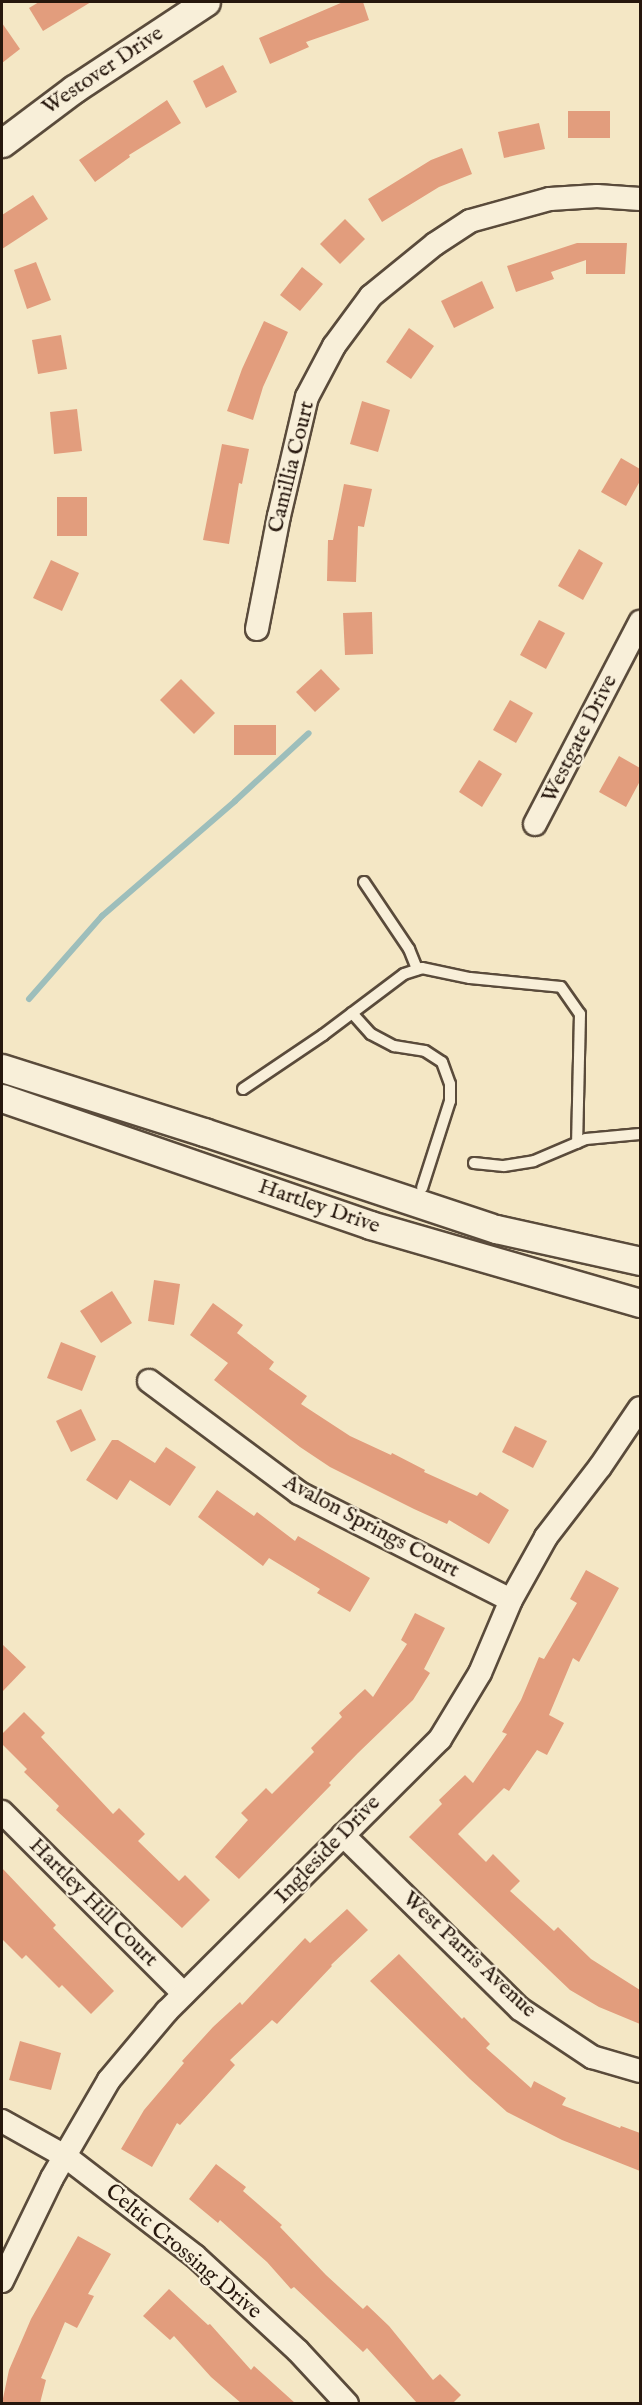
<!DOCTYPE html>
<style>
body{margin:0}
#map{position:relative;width:642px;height:2405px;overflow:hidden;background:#f4e7c5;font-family:"IM FELL English",serif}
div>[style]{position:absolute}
.stream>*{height:6px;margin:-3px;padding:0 3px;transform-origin:3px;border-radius:3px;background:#9dbebb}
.building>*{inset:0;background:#e29d7d}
.roads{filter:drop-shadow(2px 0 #5a4b3b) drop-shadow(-2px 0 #5a4b3b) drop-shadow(0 2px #5a4b3b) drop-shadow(0 -2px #5a4b3b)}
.service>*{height:10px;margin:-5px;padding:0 5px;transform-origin:5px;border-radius:5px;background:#f8efd9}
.minor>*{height:22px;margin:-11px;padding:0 11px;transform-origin:11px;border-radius:11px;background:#f8efd9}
.tertiary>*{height:27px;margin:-13.5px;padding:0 13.5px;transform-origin:13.5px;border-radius:13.5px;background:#f8efd9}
span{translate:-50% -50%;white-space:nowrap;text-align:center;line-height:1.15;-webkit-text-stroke:4.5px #f8efd9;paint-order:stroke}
.street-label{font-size:22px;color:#26170d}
.frame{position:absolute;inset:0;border:3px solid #26170d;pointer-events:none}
</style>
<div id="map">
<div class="stream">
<i style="left:29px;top:999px;width:111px;rotate:-48.7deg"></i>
<i style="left:102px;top:916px;width:176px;rotate:-40.8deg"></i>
<i style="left:235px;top:801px;width:100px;rotate:-42.6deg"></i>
</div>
<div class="building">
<i style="clip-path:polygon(39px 2px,91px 2px,43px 31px,29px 8px)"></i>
<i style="clip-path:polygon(343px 2px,363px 2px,369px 20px,306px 42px,309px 47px,270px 64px,259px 38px)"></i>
<i style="clip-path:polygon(2px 23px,20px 49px,2px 63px)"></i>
<i style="clip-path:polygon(223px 65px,237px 92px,206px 108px,193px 81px)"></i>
<i style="clip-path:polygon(167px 100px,181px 123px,129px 155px,130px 157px,95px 182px,79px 160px)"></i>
<i style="clip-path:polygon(568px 111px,610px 111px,610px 138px,568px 138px)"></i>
<i style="clip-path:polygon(539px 123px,545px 149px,504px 158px,498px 132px)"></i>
<i style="clip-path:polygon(462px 148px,472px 174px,439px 187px,382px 222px,368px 199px,431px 160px)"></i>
<i style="clip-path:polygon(33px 195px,48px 219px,2px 249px,2px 215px)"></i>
<i style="clip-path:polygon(345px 219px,365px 239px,340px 264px,320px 244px)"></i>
<i style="clip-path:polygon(577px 243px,627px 243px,625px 274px,586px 274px,586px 260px,551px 272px,554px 279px,516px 292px,507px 266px)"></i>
<i style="clip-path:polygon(36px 262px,51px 300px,27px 309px,14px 270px)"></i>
<i style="clip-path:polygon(302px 267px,323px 284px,300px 311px,280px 295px)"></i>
<i style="clip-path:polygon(482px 281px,494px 308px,454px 328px,441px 301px)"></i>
<i style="clip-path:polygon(264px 321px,288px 332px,263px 387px,253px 420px,227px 411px,242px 369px)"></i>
<i style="clip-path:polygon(409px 328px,434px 346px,411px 379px,386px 362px)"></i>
<i style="clip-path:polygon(61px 335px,67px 369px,38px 374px,32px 340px)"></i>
<i style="clip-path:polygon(362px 401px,390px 410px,378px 452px,350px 444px)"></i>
<i style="clip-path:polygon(77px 409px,82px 451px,54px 454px,50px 412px)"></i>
<i style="clip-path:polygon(222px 444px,249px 449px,242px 484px,239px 483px,229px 544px,203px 540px)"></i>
<i style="clip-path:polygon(621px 458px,640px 469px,640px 481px,626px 506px,601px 492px)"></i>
<i style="clip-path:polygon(344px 484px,372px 489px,364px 527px,358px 526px,356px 582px,327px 581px,328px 540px,333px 540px)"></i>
<i style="clip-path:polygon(57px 497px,87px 497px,87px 536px,57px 536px)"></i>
<i style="clip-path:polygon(579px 549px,603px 563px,583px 600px,558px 586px)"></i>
<i style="clip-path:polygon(51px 560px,79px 573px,62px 611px,33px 598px)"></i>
<i style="clip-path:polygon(372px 612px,373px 654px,345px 655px,343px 613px)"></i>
<i style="clip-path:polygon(539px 620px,565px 633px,546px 669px,520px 655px)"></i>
<i style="clip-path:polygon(321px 669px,340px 689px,315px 712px,296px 692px)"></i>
<i style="clip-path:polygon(181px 679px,215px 713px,194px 734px,160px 700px)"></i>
<i style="clip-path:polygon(510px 700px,533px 713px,516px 743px,493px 730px)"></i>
<i style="clip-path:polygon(234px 725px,276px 725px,276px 755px,234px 755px)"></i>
<i style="clip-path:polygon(619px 756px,640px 768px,640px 781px,626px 807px,599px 792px)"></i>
<i style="clip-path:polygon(479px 760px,502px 774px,482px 807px,459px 792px)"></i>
<i style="clip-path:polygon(154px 1280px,180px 1284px,174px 1325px,148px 1321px)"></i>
<i style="clip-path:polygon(112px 1291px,132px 1323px,101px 1343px,80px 1311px)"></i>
<i style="clip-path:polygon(213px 1303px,243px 1325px,237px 1333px,274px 1362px,269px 1369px,307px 1396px,301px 1404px,350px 1436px,391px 1455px,392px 1453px,425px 1470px,424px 1472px,477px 1496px,480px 1492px,509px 1510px,489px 1544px,449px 1520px,447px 1524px,414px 1509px,330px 1467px,300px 1447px,214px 1380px,228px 1363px,190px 1335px)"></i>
<i style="clip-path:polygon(61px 1342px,96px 1356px,82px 1391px,47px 1378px)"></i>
<i style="clip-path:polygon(81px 1409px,96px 1440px,71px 1452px,56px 1421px)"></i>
<i style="clip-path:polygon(515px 1426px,547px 1441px,533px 1468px,502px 1452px)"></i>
<i style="clip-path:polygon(112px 1440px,118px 1440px,155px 1463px,166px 1447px,196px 1467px,170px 1506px,130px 1480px,117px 1500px,86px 1480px)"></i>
<i style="clip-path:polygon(217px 1490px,254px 1516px,257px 1512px,295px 1541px,298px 1536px,370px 1578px,350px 1612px,317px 1593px,320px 1589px,269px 1558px,263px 1566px,198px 1517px)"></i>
<i style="clip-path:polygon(586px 1570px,619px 1588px,579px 1662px,573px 1658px,549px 1715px,564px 1723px,547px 1755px,537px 1750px,509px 1791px,504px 1788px,458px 1834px,486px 1862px,493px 1854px,520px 1881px,510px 1891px,554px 1931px,558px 1927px,591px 1959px,640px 1990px,640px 2024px,599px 2007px,570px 1990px,409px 1837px,442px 1804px,439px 1800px,465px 1775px,473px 1783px,507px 1734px,502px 1732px,521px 1700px,539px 1657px,544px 1659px,577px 1603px,570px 1599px)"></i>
<i style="clip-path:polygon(415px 1613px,445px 1628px,424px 1669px,430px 1673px,413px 1700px,358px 1753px,329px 1783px,331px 1785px,239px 1879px,215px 1857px,248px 1820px,241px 1813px,266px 1788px,272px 1794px,314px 1752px,311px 1748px,342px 1717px,339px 1713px,365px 1689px,373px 1697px,407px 1644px,401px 1640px)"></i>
<i style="clip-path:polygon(2px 1644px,26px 1667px,2px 1692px)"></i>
<i style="clip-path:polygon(24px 1712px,45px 1733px,41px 1737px,113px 1814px,119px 1808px,145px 1834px,138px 1841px,179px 1881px,185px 1875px,210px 1900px,182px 1928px,56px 1810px,59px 1806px,24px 1772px,27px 1769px,2px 1744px,2px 1734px)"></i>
<i style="clip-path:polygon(2px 1868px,56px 1925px,53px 1928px,114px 1991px,91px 2014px,62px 1985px,59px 1988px,26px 1955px,22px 1959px,2px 1939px)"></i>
<i style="clip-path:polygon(347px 1909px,368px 1930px,331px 1965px,332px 1966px,277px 2024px,272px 2020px,230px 2060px,235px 2065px,180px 2125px,177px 2123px,152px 2167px,121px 2149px,144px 2110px,184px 2063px,182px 2061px,213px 2027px,240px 2002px,242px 2005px,305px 1938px,310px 1943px)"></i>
<i style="clip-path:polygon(399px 1954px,462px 2019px,464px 2017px,490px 2044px,486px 2048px,531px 2088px,534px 2081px,566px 2098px,562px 2105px,620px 2128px,621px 2126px,640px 2133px,640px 2171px,562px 2140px,507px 2112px,470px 2079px,370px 1981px)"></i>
<i style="clip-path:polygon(20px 2041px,61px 2053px,51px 2090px,9px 2080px)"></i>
<i style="clip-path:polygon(216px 2164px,246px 2187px,243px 2191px,282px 2225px,280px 2227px,326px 2275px,363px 2309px,367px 2305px,389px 2326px,433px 2380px,440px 2374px,461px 2395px,453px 2403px,417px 2403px,367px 2348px,363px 2352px,294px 2287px,291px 2289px,267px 2262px,220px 2220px,218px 2223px,189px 2199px)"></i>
<i style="clip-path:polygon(78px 2236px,111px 2254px,88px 2294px,94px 2296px,77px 2328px,65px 2322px,41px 2378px,46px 2380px,40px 2403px,2px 2403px,9px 2370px,31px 2319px)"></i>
<i style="clip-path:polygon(169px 2289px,208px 2325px,210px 2324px,251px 2370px,254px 2366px,295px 2403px,241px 2403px,211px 2377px,174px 2336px,170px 2340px,143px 2316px)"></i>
</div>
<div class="roads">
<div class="service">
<i style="left:364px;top:882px;width:81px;rotate:56.1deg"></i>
<i style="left:409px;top:949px;width:22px;rotate:68deg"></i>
<i style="left:352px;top:1013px;width:28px;rotate:48deg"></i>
<i style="left:371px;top:1034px;width:26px;rotate:28deg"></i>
<i style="left:394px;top:1046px;width:31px;rotate:9deg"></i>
<i style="left:425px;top:1051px;width:20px;rotate:33deg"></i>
<i style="left:442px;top:1062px;width:23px;rotate:70deg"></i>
<i style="left:450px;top:1084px;width:17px;rotate:90deg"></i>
<i style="left:450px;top:1101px;width:91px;rotate:107.8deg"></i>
<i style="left:243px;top:1089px;width:97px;rotate:-34deg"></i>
<i style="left:323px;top:1035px;width:101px;rotate:-37deg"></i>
<i style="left:404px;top:974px;width:19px;rotate:-18deg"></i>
<i style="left:422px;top:968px;width:49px;rotate:11.8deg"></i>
<i style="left:470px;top:978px;width:91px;rotate:5.6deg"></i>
<i style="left:561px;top:987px;width:33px;rotate:55deg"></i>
<i style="left:580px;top:1014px;width:129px;rotate:91.3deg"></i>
<i style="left:474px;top:1163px;width:30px;rotate:6deg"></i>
<i style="left:504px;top:1166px;width:30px;rotate:-9deg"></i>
<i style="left:534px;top:1161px;width:56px;rotate:-22.9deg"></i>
<i style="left:586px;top:1139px;width:54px;rotate:-5.3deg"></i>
</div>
<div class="minor">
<i style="left:257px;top:629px;width:115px;rotate:-79deg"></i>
<i style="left:279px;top:516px;width:122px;rotate:-76.8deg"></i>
<i style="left:307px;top:397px;width:58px;rotate:-62.1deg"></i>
<i style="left:334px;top:346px;width:62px;rotate:-53.5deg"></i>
<i style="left:371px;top:296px;width:82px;rotate:-39.1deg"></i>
<i style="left:435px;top:244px;width:42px;rotate:-33.3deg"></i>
<i style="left:470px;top:221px;width:83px;rotate:-15.4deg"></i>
<i style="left:550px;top:199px;width:47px;rotate:-3.7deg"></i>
<i style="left:597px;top:196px;width:43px;rotate:4deg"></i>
<i style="left:535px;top:824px;width:228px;rotate:-62.5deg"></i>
<i style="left:149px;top:1381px;width:187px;rotate:36.7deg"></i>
<i style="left:299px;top:1493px;width:237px;rotate:26.8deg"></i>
<i style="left:2px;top:1812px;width:257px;rotate:45deg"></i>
<i style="left:343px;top:1835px;width:248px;rotate:44.5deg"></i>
<i style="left:520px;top:2009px;width:87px;rotate:33.7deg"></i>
<i style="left:592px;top:2057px;width:50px;rotate:16.3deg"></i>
<i style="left:2px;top:2121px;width:72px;rotate:29.1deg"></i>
<i style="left:65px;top:2156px;width:164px;rotate:37.6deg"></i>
<i style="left:195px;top:2256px;width:140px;rotate:42.7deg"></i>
<i style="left:298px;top:2351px;width:72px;rotate:47.2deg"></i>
<i style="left:2px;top:2281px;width:114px;rotate:-64.1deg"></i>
<i style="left:52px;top:2178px;width:113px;rotate:-59.8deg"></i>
<i style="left:109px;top:2080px;width:90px;rotate:-50deg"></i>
<i style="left:167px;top:2011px;width:385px;rotate:-44.9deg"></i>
<i style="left:440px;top:1739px;width:77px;rotate:-58.8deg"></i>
<i style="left:480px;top:1673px;width:79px;rotate:-67deg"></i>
<i style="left:511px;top:1600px;width:72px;rotate:-60.9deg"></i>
<i style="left:546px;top:1537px;width:88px;rotate:-52.4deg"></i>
<i style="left:600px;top:1467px;width:71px;rotate:-55.9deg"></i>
</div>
<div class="tertiary">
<i style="left:2px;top:143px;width:90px;rotate:-36.9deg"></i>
<i style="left:74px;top:89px;width:158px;rotate:-33.4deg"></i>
<i style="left:2px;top:1068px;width:212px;rotate:17.6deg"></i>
<i style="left:204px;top:1132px;width:308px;rotate:18.4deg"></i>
<i style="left:496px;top:1229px;width:148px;rotate:12.5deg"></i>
<i style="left:2px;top:1098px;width:389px;rotate:19deg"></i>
<i style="left:370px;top:1225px;width:281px;rotate:16.1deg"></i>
</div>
</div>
<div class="street-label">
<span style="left:103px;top:71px;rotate:-34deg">Westover Drive</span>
<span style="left:292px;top:467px;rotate:-76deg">Camillia Court</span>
<span style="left:580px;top:739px;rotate:-63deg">Westgate Drive</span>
<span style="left:319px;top:1207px;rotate:19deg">Hartley Drive</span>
<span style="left:371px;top:1527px;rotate:28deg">Avalon Springs Court</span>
<span style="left:328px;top:1850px;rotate:-46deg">Ingleside Drive</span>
<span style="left:93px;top:1903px;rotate:45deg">Hartley Hill Court</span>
<span style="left:469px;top:1955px;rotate:43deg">West Parris Avenue</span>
<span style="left:183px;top:2252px;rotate:40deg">Celtic Crossing Drive</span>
</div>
<div class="frame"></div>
</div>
